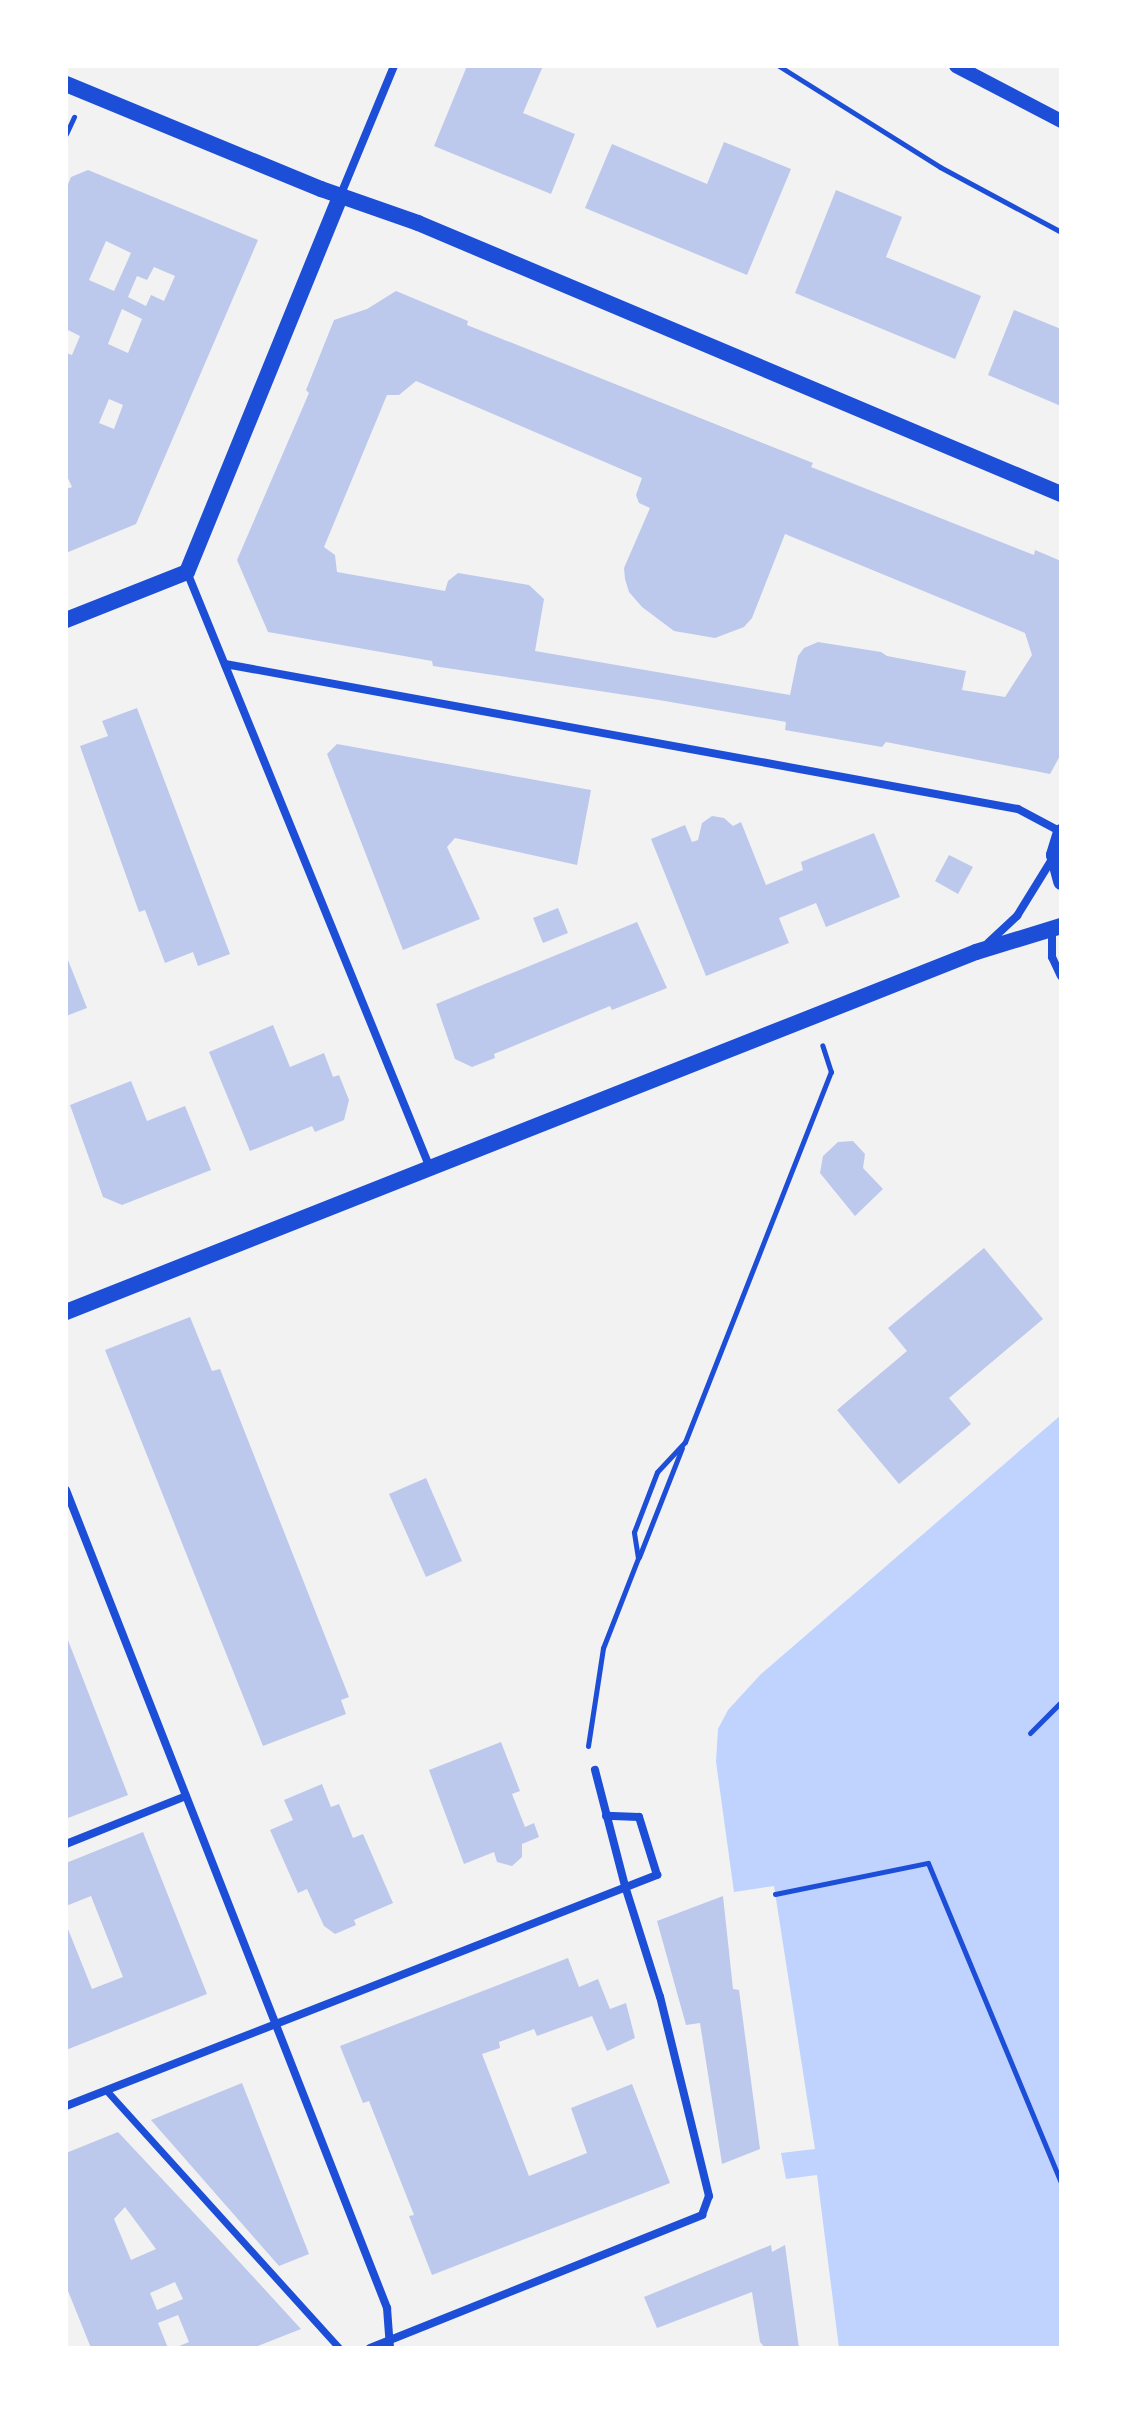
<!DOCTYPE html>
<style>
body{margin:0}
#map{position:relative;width:1127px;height:2414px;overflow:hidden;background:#f2f2f2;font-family:"Varela Round",sans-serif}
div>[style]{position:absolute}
.water>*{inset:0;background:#bfd3fe}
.building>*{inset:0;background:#bdc9ec}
.path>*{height:5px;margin:-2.5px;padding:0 2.5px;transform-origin:2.5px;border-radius:2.5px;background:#1d4ed8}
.pedestrian>*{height:7px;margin:-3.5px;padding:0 3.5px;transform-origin:3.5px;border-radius:3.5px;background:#1d4ed8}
.minor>*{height:8px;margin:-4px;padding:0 4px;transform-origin:4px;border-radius:4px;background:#1d4ed8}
.tertiary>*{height:14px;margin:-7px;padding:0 7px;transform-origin:7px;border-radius:7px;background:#1d4ed8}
.secondary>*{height:16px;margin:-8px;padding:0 8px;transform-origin:8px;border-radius:8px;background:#1d4ed8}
span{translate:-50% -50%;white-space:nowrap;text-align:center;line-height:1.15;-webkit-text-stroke:8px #fff;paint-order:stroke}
.frame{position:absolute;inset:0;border:68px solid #fff;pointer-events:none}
</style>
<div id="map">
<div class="water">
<i style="clip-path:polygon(1061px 1415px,1061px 2348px,839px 2348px,817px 2175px,786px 2179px,781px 2153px,815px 2149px,774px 1886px,734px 1892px,716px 1762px,718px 1729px,728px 1710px,760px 1675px)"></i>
</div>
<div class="building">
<i style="clip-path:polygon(467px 66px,543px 66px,523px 113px,575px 134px,551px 194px,434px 146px)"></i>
<i style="clip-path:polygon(724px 142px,791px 169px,747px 275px,585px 208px,612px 144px,707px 184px)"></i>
<i style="clip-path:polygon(evenodd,88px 170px,258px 240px,136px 524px,66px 553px,66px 489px,72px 487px,66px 474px,66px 353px,72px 355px,80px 336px,66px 329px,66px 189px,71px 177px,88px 170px,106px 241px,131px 253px,114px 291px,89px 280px,106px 241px,88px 170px,154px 267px,175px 276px,164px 301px,151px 295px,146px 306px,128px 297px,137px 276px,147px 280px,154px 267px,88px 170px,122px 309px,142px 319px,128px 353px,108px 344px,122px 309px,88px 170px,109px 399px,123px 405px,114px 429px,99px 423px,109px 399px)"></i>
<i style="clip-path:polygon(836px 190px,902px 217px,886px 257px,981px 296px,955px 359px,795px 293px)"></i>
<i style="clip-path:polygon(evenodd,396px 291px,468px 321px,467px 325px,813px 463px,811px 467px,1034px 555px,1035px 550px,1061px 561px,1061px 754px,1050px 774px,886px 742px,882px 747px,785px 730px,786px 722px,659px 700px,433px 666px,432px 661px,268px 632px,237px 560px,309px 393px,306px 390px,334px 320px,367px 309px,396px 291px,416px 381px,642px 478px,636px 495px,639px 503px,650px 508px,624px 568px,625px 579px,629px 592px,642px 607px,674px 631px,715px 638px,744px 627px,752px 618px,785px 534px,1025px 633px,1032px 655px,1005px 697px,962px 690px,966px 671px,887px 656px,881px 652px,818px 642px,804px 648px,798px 656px,790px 695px,535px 651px,544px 599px,529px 585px,458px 573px,448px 581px,445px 591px,337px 572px,335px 555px,324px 547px,387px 395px,399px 395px,416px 381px)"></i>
<i style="clip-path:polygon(1014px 310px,1061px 329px,1061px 406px,988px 375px)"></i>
<i style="clip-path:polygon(137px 708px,230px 954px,198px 966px,193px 952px,165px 963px,145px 910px,139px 912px,80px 746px,108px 736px,102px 721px)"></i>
<i style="clip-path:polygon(337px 744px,591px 790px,577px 865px,455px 838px,447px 847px,480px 919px,403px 950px,327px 754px)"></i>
<i style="clip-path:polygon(712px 816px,724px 818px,733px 826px,741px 822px,766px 885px,803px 870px,801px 862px,874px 833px,900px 897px,826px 927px,816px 903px,779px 918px,789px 943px,706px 976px,651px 839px,685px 825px,692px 842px,698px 840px,702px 823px)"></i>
<i style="clip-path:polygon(949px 855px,973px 867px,958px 894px,935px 881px)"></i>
<i style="clip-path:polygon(558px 908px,568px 933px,543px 943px,533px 918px)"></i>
<i style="clip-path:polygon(637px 922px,667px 988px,612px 1010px,610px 1006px,494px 1054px,495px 1058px,472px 1067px,455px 1059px,436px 1004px)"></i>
<i style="clip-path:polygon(66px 955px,87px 1008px,66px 1016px)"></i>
<i style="clip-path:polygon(273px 1025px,290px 1067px,324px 1053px,333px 1077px,339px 1075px,349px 1100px,344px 1120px,315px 1132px,312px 1126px,250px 1151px,209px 1052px)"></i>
<i style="clip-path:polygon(131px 1081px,147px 1121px,185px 1106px,211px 1170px,122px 1205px,103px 1197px,70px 1105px)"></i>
<i style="clip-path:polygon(853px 1141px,865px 1154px,863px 1168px,883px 1189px,855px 1216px,820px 1173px,823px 1156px,838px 1142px)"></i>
<i style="clip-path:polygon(984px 1248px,1043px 1319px,949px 1398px,971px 1424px,899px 1484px,837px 1410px,907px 1351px,888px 1328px)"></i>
<i style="clip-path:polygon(190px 1317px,212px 1371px,220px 1369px,349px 1697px,341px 1700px,346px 1714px,263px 1746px,105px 1350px)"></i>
<i style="clip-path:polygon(426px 1478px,462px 1561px,426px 1577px,389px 1494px)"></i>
<i style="clip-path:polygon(66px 1635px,128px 1795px,68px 1818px,66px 1814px)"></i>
<i style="clip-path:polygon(501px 1742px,520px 1791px,512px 1794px,525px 1827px,534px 1823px,539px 1837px,522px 1844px,522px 1857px,512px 1866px,497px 1862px,494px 1852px,464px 1864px,429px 1770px)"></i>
<i style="clip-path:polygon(322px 1784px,331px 1807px,339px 1804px,353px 1838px,363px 1834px,393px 1903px,354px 1920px,356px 1925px,335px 1934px,324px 1926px,307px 1889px,298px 1893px,270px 1830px,293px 1820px,284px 1800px)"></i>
<i style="clip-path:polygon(143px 1832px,207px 1994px,66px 2050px,66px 1924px,92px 1989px,123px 1977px,91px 1896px,66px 1906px,66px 1863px)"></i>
<i style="clip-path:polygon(723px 1896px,733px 1989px,739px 1990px,760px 2149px,722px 2164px,700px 2023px,686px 2025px,657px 1921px)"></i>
<i style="clip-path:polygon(568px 1958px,579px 1987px,598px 1979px,610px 2009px,626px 2003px,635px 2038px,607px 2051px,592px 2016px,537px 2036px,534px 2029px,499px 2042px,500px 2048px,482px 2054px,529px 2176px,587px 2153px,571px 2108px,632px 2084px,670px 2183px,432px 2275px,409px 2216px,414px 2215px,369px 2101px,363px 2103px,340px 2046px)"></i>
<i style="clip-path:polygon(242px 2083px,309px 2254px,279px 2266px,151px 2120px)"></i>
<i style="clip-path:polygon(evenodd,118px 2132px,224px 2245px,301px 2329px,253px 2348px,174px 2348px,189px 2342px,178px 2315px,158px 2323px,168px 2348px,91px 2348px,66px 2286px,66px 2153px,118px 2132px,125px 2207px,156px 2249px,131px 2260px,114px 2219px,125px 2207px,118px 2132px,175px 2282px,183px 2299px,157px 2310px,150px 2293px,175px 2282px)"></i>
<i style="clip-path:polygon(771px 2245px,772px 2252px,785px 2245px,799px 2348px,765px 2348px,760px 2342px,752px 2292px,657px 2328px,644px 2297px)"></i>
</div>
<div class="path">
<i style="left:779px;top:66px;width:190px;rotate:32.1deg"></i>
<i style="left:940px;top:167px;width:137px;rotate:28.2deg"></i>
<i style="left:66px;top:134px;width:19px;rotate:-65deg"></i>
<i style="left:639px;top:1557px;width:117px;rotate:-68.5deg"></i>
<i style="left:1030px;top:1733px;width:44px;rotate:-45deg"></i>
<i style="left:588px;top:1746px;width:99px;rotate:-81.3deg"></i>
<i style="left:603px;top:1648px;width:97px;rotate:-68.7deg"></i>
<i style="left:638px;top:1558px;width:26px;rotate:-99deg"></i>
<i style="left:634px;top:1532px;width:64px;rotate:-69deg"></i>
<i style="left:657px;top:1472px;width:41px;rotate:-47deg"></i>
<i style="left:685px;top:1442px;width:398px;rotate:-68.5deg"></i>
<i style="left:831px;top:1072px;width:28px;rotate:-108deg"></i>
<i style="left:775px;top:1894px;width:156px;rotate:-11.5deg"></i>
<i style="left:928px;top:1863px;width:346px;rotate:67.4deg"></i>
</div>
<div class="pedestrian">
<i style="left:106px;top:2090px;width:348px;rotate:47.9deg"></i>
</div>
<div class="minor">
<i style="left:341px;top:194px;width:139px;rotate:-67.5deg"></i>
<i style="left:187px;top:572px;width:644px;rotate:67.82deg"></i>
<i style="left:225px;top:664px;width:806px;rotate:10.36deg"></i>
<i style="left:1018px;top:809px;width:49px;rotate:28.1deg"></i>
<i style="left:1052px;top:929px;width:28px;rotate:90deg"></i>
<i style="left:1052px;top:957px;width:21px;rotate:65deg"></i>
<i style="left:988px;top:943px;width:40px;rotate:-43deg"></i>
<i style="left:1017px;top:916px;width:70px;rotate:-58.3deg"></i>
<i style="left:66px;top:1490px;width:879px;rotate:68.57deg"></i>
<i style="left:387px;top:2308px;width:40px;rotate:85.7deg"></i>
<i style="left:66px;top:1844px;width:129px;rotate:-21.8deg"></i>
<i style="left:66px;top:2106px;width:635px;rotate:-21.35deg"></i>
<i style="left:657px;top:1875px;width:61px;rotate:-107.2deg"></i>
<i style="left:639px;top:1817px;width:33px;rotate:-178deg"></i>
<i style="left:370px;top:2348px;width:358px;rotate:-21.8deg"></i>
<i style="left:702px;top:2215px;width:20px;rotate:-70deg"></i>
<i style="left:709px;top:2196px;width:205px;rotate:-103.8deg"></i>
<i style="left:660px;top:1997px;width:116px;rotate:-107.5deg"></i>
<i style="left:625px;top:1886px;width:120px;rotate:-104.5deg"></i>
</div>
<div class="tertiary">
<i style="left:956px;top:66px;width:119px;rotate:27.6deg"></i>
</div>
<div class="secondary">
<i style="left:66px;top:84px;width:276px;rotate:22.4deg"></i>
<i style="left:321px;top:189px;width:103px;rotate:19.3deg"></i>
<i style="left:418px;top:223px;width:698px;rotate:22.85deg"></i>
<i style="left:66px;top:620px;width:130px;rotate:-21.6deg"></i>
<i style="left:187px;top:572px;width:407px;rotate:-67.8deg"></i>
<i style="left:1061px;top:832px;width:24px;rotate:107deg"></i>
<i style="left:1054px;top:855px;width:28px;rotate:75deg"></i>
<i style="left:66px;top:1312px;width:979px;rotate:-21.58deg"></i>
<i style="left:976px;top:952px;width:89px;rotate:-17deg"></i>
</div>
<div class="frame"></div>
</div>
